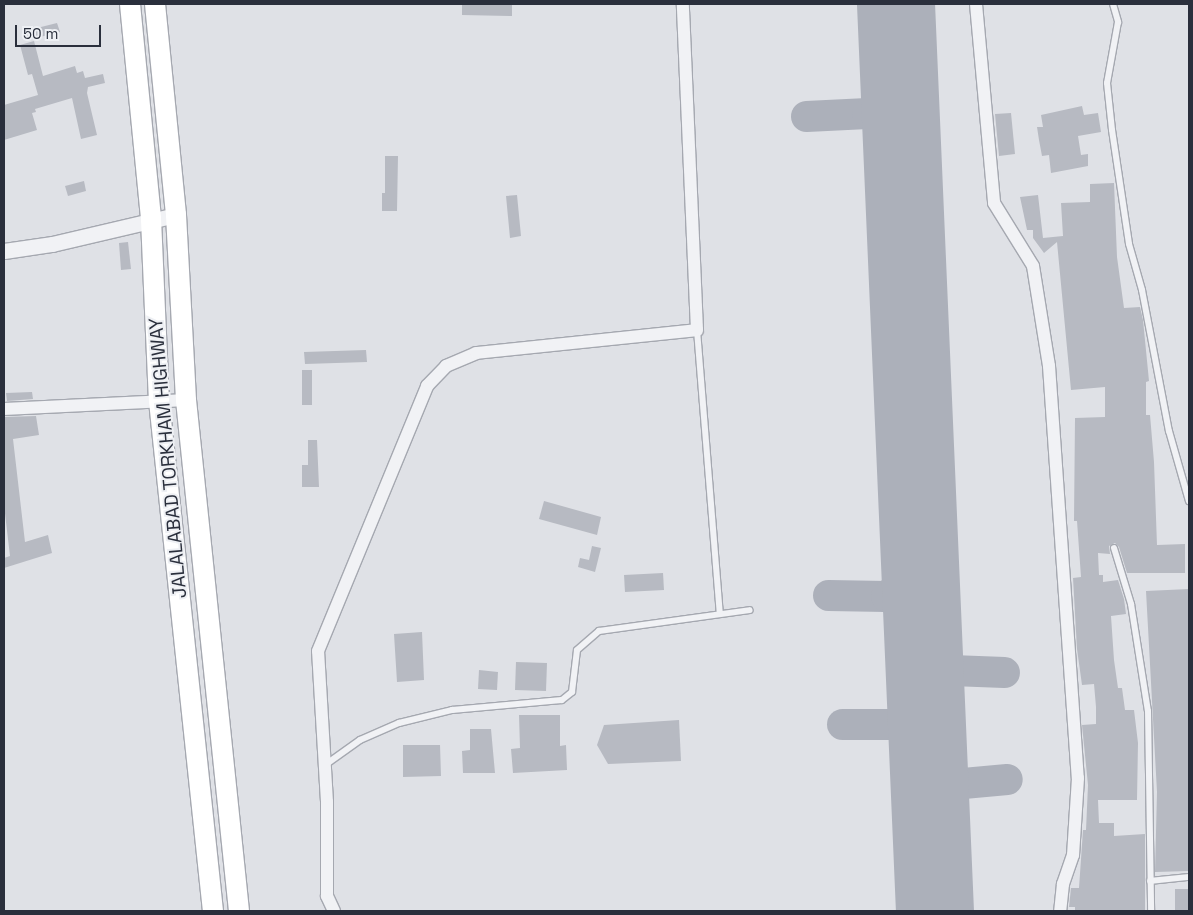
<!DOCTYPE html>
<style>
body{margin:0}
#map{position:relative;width:1193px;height:915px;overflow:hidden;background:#dfe1e6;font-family:"Space Grotesk",sans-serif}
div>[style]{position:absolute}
.taxiway>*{height:31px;margin:-15.5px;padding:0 15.5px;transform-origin:15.5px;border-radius:15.5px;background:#acb0ba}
.runway>*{height:78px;margin:-39px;padding:0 39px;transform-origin:39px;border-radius:39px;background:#acb0ba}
.building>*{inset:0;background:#b7bac2}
.roads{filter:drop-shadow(1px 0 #a5a8b0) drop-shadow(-1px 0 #a5a8b0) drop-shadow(0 1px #a5a8b0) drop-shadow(0 -1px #a5a8b0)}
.service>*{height:6px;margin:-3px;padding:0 3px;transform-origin:3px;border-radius:3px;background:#f1f2f5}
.minor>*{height:12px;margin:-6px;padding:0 6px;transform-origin:6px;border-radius:6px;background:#f1f2f5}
.tertiary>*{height:15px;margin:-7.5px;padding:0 7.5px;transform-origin:7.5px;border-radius:7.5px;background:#f1f2f5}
.trunk>*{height:20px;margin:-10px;padding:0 10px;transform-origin:10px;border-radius:10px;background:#fff}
span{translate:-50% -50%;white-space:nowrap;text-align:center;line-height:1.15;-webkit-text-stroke:4px #eef0f4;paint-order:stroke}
.street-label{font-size:19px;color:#2a2f3c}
.frame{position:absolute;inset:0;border:5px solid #2a2f3c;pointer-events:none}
.scale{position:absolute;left:15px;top:25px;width:86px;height:22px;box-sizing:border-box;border:2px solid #2a2f3c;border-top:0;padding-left:6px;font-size:15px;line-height:18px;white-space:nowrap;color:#2a2f3c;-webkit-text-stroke:4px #eef0f4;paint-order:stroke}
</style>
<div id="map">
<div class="taxiway">
<i style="left:867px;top:113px;width:26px;rotate:-32deg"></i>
<i style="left:889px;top:99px;width:16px;rotate:-68deg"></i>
<i style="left:895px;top:84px;width:38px;rotate:-87deg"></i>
<i style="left:806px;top:116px;width:61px;rotate:-2.8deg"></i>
<i style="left:867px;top:113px;width:15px;rotate:16deg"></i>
<i style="left:881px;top:117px;width:17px;rotate:40deg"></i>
<i style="left:894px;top:128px;width:34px;rotate:75deg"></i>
<i style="left:828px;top:595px;width:58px;rotate:1deg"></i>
<i style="left:886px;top:596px;width:15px;rotate:23deg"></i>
<i style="left:900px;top:602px;width:27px;rotate:54deg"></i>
<i style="left:916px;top:624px;width:29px;rotate:72deg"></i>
<i style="left:886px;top:596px;width:31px;rotate:-40deg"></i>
<i style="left:910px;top:576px;width:15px;rotate:-67deg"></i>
<i style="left:916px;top:562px;width:31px;rotate:-84deg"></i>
<i style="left:925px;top:669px;width:79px;rotate:2.2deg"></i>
<i style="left:842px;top:724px;width:86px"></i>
<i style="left:930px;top:786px;width:77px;rotate:-5.2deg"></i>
<i style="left:934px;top:911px;width:5px;rotate:-79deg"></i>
</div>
<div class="runway">
<i style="left:896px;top:4px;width:908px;rotate:87.54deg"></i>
</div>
<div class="building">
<i style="clip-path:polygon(462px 4px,512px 4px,512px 16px,462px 15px)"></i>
<i style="clip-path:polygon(57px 23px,60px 32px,28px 40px,25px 31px)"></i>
<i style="clip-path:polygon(34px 41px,43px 76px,75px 66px,77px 73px,83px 71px,85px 78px,103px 74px,105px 83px,88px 87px,87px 93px,97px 135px,81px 139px,72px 98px,35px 109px,36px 112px,32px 113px,37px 130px,4px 140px,4px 105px,38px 95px,32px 74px,28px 75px,20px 45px)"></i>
<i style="clip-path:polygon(1082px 106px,1084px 115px,1098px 113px,1101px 132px,1078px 136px,1081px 155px,1088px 154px,1088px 166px,1051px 173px,1049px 155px,1042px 156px,1039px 140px,1037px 127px,1043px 127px,1041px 115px)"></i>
<i style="clip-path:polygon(1011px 113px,1015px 154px,999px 156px,995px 114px)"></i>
<i style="clip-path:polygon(385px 156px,398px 156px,397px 211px,382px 211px,382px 193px,385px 193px)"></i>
<i style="clip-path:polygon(84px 181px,86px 191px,68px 196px,65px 186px)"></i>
<i style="clip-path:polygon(1114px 183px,1117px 257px,1124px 308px,1140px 307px,1143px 320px,1149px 381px,1146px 382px,1146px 415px,1150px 415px,1154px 462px,1157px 545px,1185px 544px,1185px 573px,1127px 573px,1119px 547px,1115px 543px,1109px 546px,1110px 554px,1098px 553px,1099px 575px,1103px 575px,1103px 582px,1118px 580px,1124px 599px,1126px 614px,1111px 616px,1114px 660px,1118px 688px,1122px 688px,1125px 710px,1134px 710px,1138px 743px,1137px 800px,1098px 800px,1099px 823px,1114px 823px,1114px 836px,1145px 834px,1145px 911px,1075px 911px,1075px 907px,1069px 907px,1071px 888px,1079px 888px,1083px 830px,1086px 830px,1088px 785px,1082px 725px,1096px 724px,1096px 707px,1094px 684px,1082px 685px,1077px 649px,1073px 578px,1081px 577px,1077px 521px,1074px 521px,1075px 418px,1105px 417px,1105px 387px,1071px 390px,1057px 242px,1044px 253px,1033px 238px,1033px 230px,1027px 230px,1020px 197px,1038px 195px,1043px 238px,1063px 236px,1061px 203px,1090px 202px,1090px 184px)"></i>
<i style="clip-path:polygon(517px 195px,521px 236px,510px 238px,506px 196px)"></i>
<i style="clip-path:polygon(128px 242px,131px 269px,121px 270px,119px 243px)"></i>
<i style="clip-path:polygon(366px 350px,367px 362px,305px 364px,304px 352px)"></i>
<i style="clip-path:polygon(302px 370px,312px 370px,312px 405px,302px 405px)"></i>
<i style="clip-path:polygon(32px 392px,33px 399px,7px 401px,6px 393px)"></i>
<i style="clip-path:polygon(36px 416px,39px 435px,13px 439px,25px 542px,48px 535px,52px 553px,4px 568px,4px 558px,10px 556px,4px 505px,4px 417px)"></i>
<i style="clip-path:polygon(308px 440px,317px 440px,319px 487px,302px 487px,302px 465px,308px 465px)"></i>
<i style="clip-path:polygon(544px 501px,601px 517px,597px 535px,539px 519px)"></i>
<i style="clip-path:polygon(592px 546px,601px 548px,595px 572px,578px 567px,580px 558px,589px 560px)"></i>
<i style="clip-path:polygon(663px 573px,664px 590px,625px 592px,624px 575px)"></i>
<i style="clip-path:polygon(1189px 589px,1189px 871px,1155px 872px,1157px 792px,1146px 591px)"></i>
<i style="clip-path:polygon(422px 632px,424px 680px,397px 682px,394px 634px)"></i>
<i style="clip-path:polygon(516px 662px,547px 663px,546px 691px,515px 690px)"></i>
<i style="clip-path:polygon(479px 670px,498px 672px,497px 690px,478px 689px)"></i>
<i style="clip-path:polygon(519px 715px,560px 715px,560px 746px,566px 745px,567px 770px,513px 773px,511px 749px,520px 748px)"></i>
<i style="clip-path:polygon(679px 720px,681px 761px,608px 764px,597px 745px,604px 725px)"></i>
<i style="clip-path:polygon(470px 729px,491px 729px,495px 773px,463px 773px,462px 751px,470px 750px)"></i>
<i style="clip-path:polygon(403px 745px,440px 745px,441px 776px,403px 777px)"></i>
<i style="clip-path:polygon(1175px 889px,1189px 889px,1189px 911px,1175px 911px)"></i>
</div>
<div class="roads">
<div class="service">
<i style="left:1113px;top:4px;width:19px;rotate:74deg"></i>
<i style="left:1118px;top:22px;width:62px;rotate:100.2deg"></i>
<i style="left:1107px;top:83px;width:47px;rotate:83.9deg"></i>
<i style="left:1112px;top:130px;width:115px;rotate:81.5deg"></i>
<i style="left:1129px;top:244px;width:48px;rotate:74.2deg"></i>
<i style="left:1142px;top:290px;width:144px;rotate:79.2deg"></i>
<i style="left:1169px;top:431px;width:73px;rotate:74.1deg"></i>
<i style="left:697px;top:330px;width:284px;rotate:85.4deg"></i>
<i style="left:1114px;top:548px;width:59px;rotate:73.1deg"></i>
<i style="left:1131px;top:604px;width:108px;rotate:81deg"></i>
<i style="left:1148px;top:711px;width:200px;rotate:89.1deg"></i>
<i style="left:325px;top:765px;width:43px;rotate:-35.5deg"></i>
<i style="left:360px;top:740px;width:43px;rotate:-23.6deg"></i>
<i style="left:399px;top:723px;width:55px;rotate:-13.8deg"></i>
<i style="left:452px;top:710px;width:110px;rotate:-5.2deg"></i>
<i style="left:562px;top:700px;width:13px;rotate:-39deg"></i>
<i style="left:572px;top:692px;width:42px;rotate:-83.2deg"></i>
<i style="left:577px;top:650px;width:29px;rotate:-41deg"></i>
<i style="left:599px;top:631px;width:152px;rotate:-7.9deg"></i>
<i style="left:1150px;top:881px;width:39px;rotate:-6deg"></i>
</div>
<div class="minor">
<i style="left:976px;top:4px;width:200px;rotate:84.8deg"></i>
<i style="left:994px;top:203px;width:74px;rotate:58.2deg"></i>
<i style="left:1033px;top:266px;width:101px;rotate:80.9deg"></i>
<i style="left:1049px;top:366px;width:413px;rotate:86deg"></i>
<i style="left:1078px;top:778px;width:77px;rotate:93.7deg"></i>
<i style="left:1073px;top:855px;width:31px;rotate:109deg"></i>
<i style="left:1063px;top:884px;width:27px;rotate:96deg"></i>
<i style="left:4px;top:409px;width:182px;rotate:-2.8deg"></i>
<i style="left:334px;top:911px;width:17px;rotate:-115deg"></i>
<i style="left:327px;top:896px;width:94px;rotate:-90deg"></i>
<i style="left:327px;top:802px;width:151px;rotate:-93.4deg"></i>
<i style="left:318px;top:651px;width:287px;rotate:-67.6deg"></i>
<i style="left:427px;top:386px;width:28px;rotate:-46deg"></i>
<i style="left:446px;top:366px;width:33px;rotate:-23deg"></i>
<i style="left:476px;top:353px;width:222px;rotate:-5.9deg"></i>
<i style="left:697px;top:330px;width:326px;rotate:-92.5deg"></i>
</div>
<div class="tertiary">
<i style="left:4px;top:251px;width:49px;rotate:-8.3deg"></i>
<i style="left:52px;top:244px;width:127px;rotate:-13.2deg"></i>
</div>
<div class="trunk">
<i style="left:130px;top:4px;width:216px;rotate:84.4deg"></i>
<i style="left:151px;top:219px;width:182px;rotate:87.5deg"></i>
<i style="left:159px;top:401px;width:513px;rotate:83.96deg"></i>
<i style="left:155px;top:4px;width:212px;rotate:84.3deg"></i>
<i style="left:176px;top:215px;width:185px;rotate:86.9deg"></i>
<i style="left:186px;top:400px;width:514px;rotate:84.08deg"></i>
</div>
</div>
<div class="street-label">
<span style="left:168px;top:458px;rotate:-95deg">JALALABAD TORKHAM HIGHWAY</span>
</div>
<div class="frame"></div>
<div class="scale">50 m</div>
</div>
